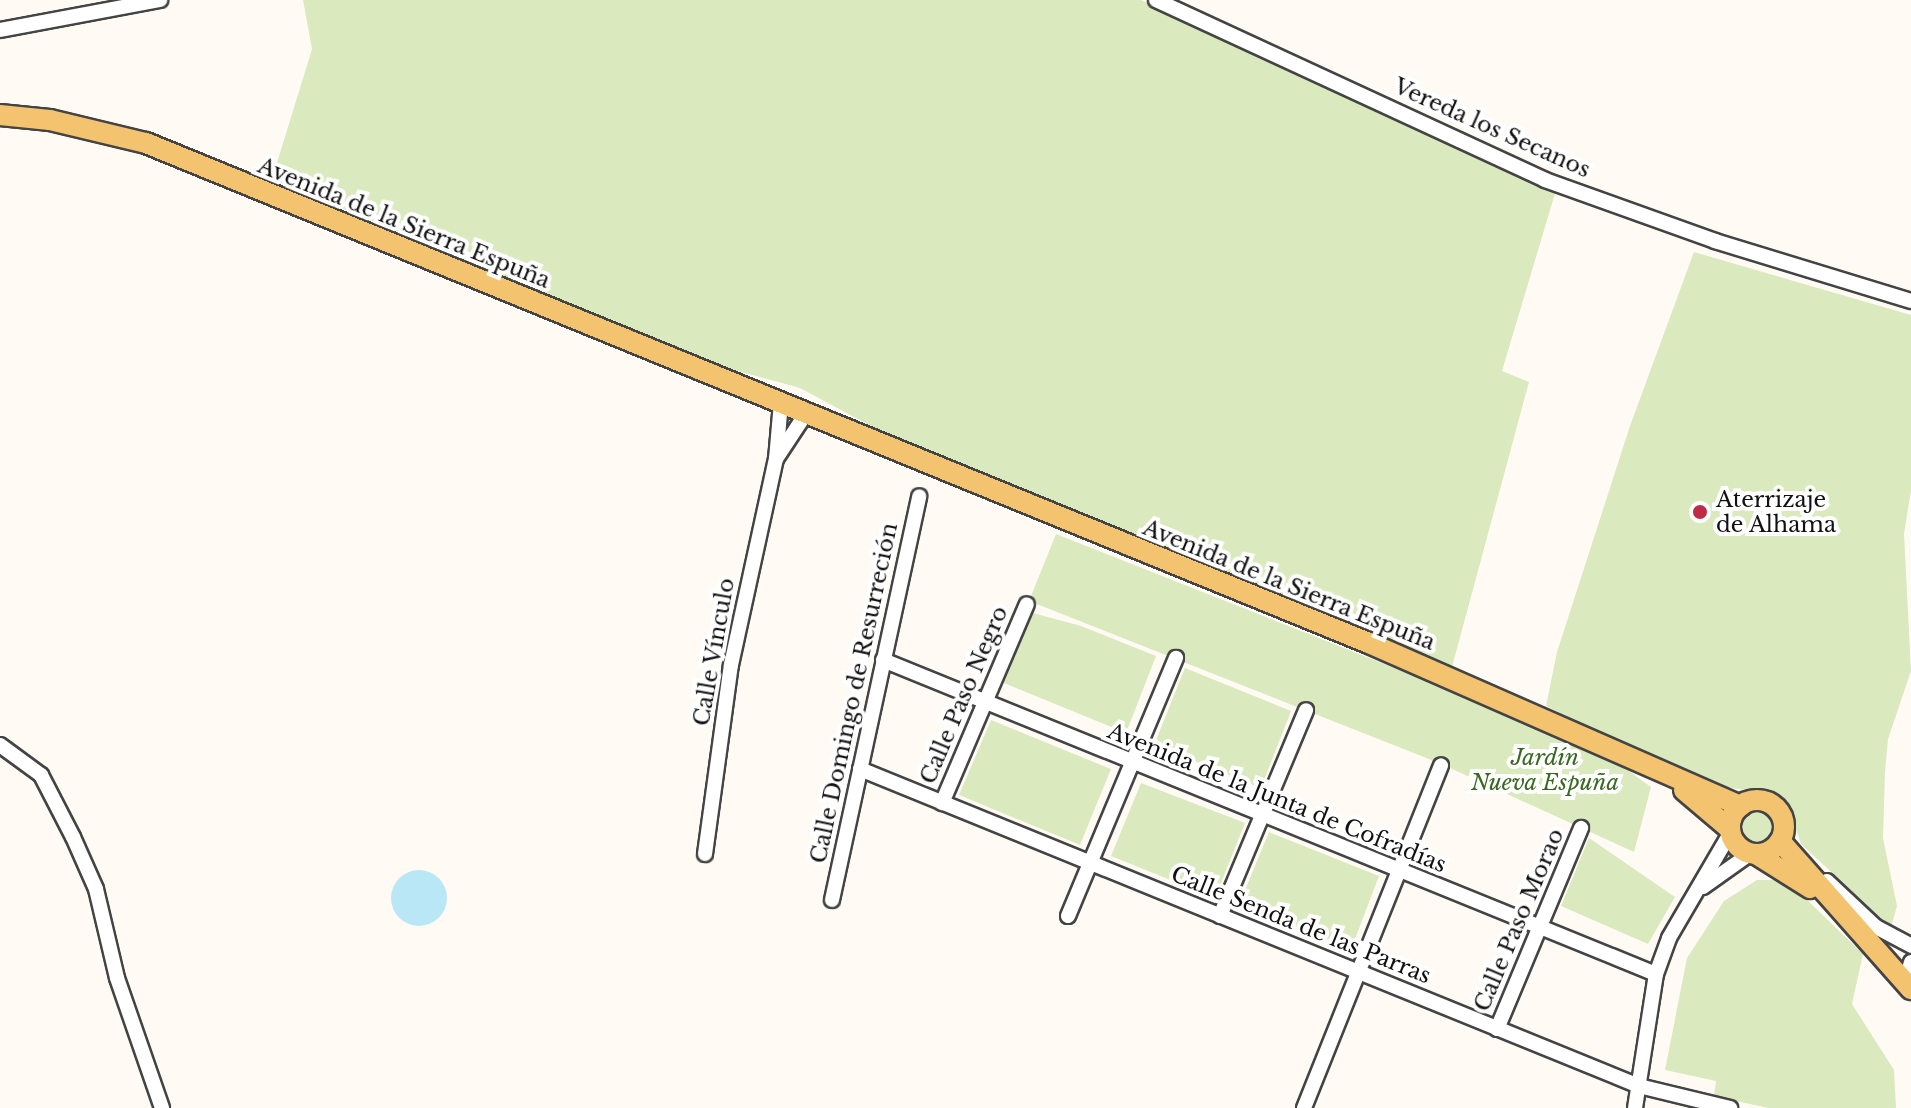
<!DOCTYPE html>
<meta charset="utf-8">
<style>
body{margin:0}
#map{position:relative;width:1911px;height:1108px;overflow:hidden;background:#fffbf4;font-family:"Libre Baskerville",serif}
div>[style]{position:absolute}
.green>*{inset:0;background:#dae9be}
.round{border-radius:50%}
.water>*{inset:0;background:#bae7f5}
.roads{filter:drop-shadow(2px 0 #444) drop-shadow(-2px 0 #444) drop-shadow(0 2px #444) drop-shadow(0 -2px #444)}
.street>*{height:14px;margin:-7px;padding:0 7px;transform-origin:7px;border-radius:7px;background:#fff}
.primary>*{height:20px;margin:-10px;padding:0 10px;transform-origin:10px;border-radius:10px;background:#f4c36f}
.primary>.ring{margin:-10px;padding:0;box-sizing:content-box;background:none;border:20px solid #f4c36f;border-radius:50%}
.dots>*{width:22px;height:22px;translate:-50% -50%;box-sizing:border-box;border:4px solid #fff;border-radius:50%}
span{translate:-50% -50%;white-space:nowrap;text-align:center;line-height:1.15;-webkit-text-stroke:8px #fff;paint-order:stroke}
.street-label{font-size:22px;color:#111}
.poi-label{font-size:22px;color:#111}
.left{translate:0 -50%;text-align:left}
.park-label{font-size:22px;color:#396821;font-style:italic}
</style>
<div id="map">
<div class="green">
<i style="clip-path:polygon(303px 0,1141px 0,1556px 190px,1502px 371px,1529px 382px,1452px 667px,893px 438px,800px 388px,716px 365px,272px 179px,312px 49px)"></i>
<i style="clip-path:polygon(1694px 252px,1911px 315px,1911px 490px,1904px 534px,1911px 671px,1888px 739px,1885px 772px,1883px 838px,1897px 906px,1891px 927px,1801px 844px,1789px 808px,1772px 794px,1707px 784px,1546px 706px,1557px 652px,1630px 426px)"></i>
<i style="clip-path:polygon(1056px 534px,1518px 717px,1619px 764px,1651px 787px,1634px 852px,1439px 763px,1029px 601px)"></i>
<i style="clip-path:polygon(1033px 613px,1081px 626px,1156px 656px,1126px 733px,1004px 683px)"></i>
<i style="clip-path:polygon(1185px 668px,1291px 711px,1261px 788px,1154px 745px)"></i>
<i style="clip-path:polygon(991px 720px,1111px 769px,1080px 845px,959px 795px)"></i>
<i style="clip-path:polygon(1141px 783px,1245px 823px,1215px 898px,1111px 856px)"></i>
<i class="round" style="left:1737px;top:809px;width:38px;height:38px"></i>
<i style="clip-path:polygon(1269px 832px,1379px 876px,1350px 952px,1238px 907px)"></i>
<i style="clip-path:polygon(1589px 838px,1675px 897px,1648px 944px,1561px 906px)"></i>
<i style="clip-path:polygon(1757px 880px,1776px 880px,1801px 894px,1863px 954px,1852px 1004px,1894px 1070px,1896px 1108px,1768px 1108px,1714px 1096px,1716px 1081px,1665px 1070px,1687px 958px,1724px 901px)"></i>
</div>
<div class="water">
<i class="round" style="left:391px;top:870px;width:56px;height:56px"></i>
</div>
<div class="roads">
<div class="street">
<i style="left:1156px;top:0;width:429px;rotate:24.8deg"></i>
<i style="left:1545px;top:180px;width:181px;rotate:19.7deg"></i>
<i style="left:1715px;top:241px;width:205px;rotate:17deg"></i>
<i style="left:0;top:30px;width:163px;rotate:-10.6deg"></i>
<i style="left:781px;top:402px;width:57px;rotate:95deg"></i>
<i style="left:776px;top:459px;width:56px;rotate:-56.6deg"></i>
<i style="left:883px;top:660px;width:834px;rotate:22.11deg"></i>
<i style="left:0;top:745px;width:51px;rotate:36.2deg"></i>
<i style="left:41px;top:775px;width:70px;rotate:62.7deg"></i>
<i style="left:73px;top:837px;width:57px;rotate:66.1deg"></i>
<i style="left:96px;top:889px;width:91px;rotate:76.7deg"></i>
<i style="left:117px;top:978px;width:138px;rotate:70.9deg"></i>
<i style="left:860px;top:769px;width:841px;rotate:22.14deg"></i>
<i style="left:1639px;top:1086px;width:94px;rotate:13.6deg"></i>
<i style="left:942px;top:803px;width:216px;rotate:-66.9deg"></i>
<i style="left:705px;top:854px;width:191px;rotate:-82.2deg"></i>
<i style="left:731px;top:665px;width:211px;rotate:-77.7deg"></i>
<i style="left:1827px;top:881px;width:67px;rotate:43.2deg"></i>
<i style="left:1876px;top:927px;width:40px;rotate:28deg"></i>
<i style="left:1703px;top:887px;width:59px;rotate:-35.3deg"></i>
<i style="left:832px;top:900px;width:413px;rotate:-77.8deg"></i>
<i style="left:1068px;top:916px;width:280px;rotate:-67.3deg"></i>
<i style="left:1220px;top:916px;width:223px;rotate:-67.3deg"></i>
<i style="left:1905px;top:982px;width:21px;rotate:-73deg"></i>
<i style="left:1497px;top:1029px;width:218px;rotate:-67.3deg"></i>
<i style="left:1304px;top:1108px;width:369px;rotate:-68.2deg"></i>
<i style="left:1635px;top:1108px;width:136px;rotate:-81.1deg"></i>
<i style="left:1656px;top:974px;width:38px;rotate:-70deg"></i>
<i style="left:1669px;top:938px;width:123px;rotate:-59.7deg"></i>
</div>
<div class="primary">
<i style="left:0;top:115px;width:50px;rotate:5.7deg"></i>
<i style="left:50px;top:120px;width:99px;rotate:13.5deg"></i>
<i style="left:146px;top:143px;width:1321px;rotate:22.24deg"></i>
<i style="left:1369px;top:643px;width:406px;rotate:23.7deg"></i>
<i style="left:1684px;top:790px;width:60px;rotate:40.3deg"></i>
<i class="ring" style="left:1730px;top:800px;width:34px;height:34px"></i>
<i style="left:1780px;top:841px;width:198px;rotate:48.5deg"></i>
<i style="left:1756px;top:854px;width:64px;rotate:32.2deg"></i>
</div>
</div>
<div class="dots">
<i style="left:1700px;top:512px;background:#be2b45"></i>
</div>
<div class="street-label">
<span style="left:1492px;top:128px;rotate:24deg">Vereda los Secanos</span>
<span style="left:404px;top:223px;rotate:22deg">Avenida de la Sierra Espuña</span>
<span style="left:1289px;top:585px;rotate:22deg">Avenida de la Sierra Espuña</span>
<span style="left:714px;top:652px;rotate:-80deg">Calle Vínculo</span>
<span style="left:854px;top:693px;rotate:-78deg">Calle Domingo de Resurreción</span>
<span style="left:964px;top:695px;rotate:-67deg">Calle Paso Negro</span>
<span style="left:1277px;top:798px;rotate:22deg">Avenida de la Junta de Cofradías</span>
<span style="left:1519px;top:920px;rotate:-67deg">Calle Paso Morao</span>
<span style="left:1301px;top:925px;rotate:22deg">Calle Senda de las Parras</span>
</div>
<div class="poi-label">
<span class="left" style="left:1716px;top:512px">Aterrizaje<br>de Alhama</span>
</div>
<div class="park-label">
<span style="left:1545px;top:770px">Jardín<br>Nueva Espuña</span>
</div>
</div>
